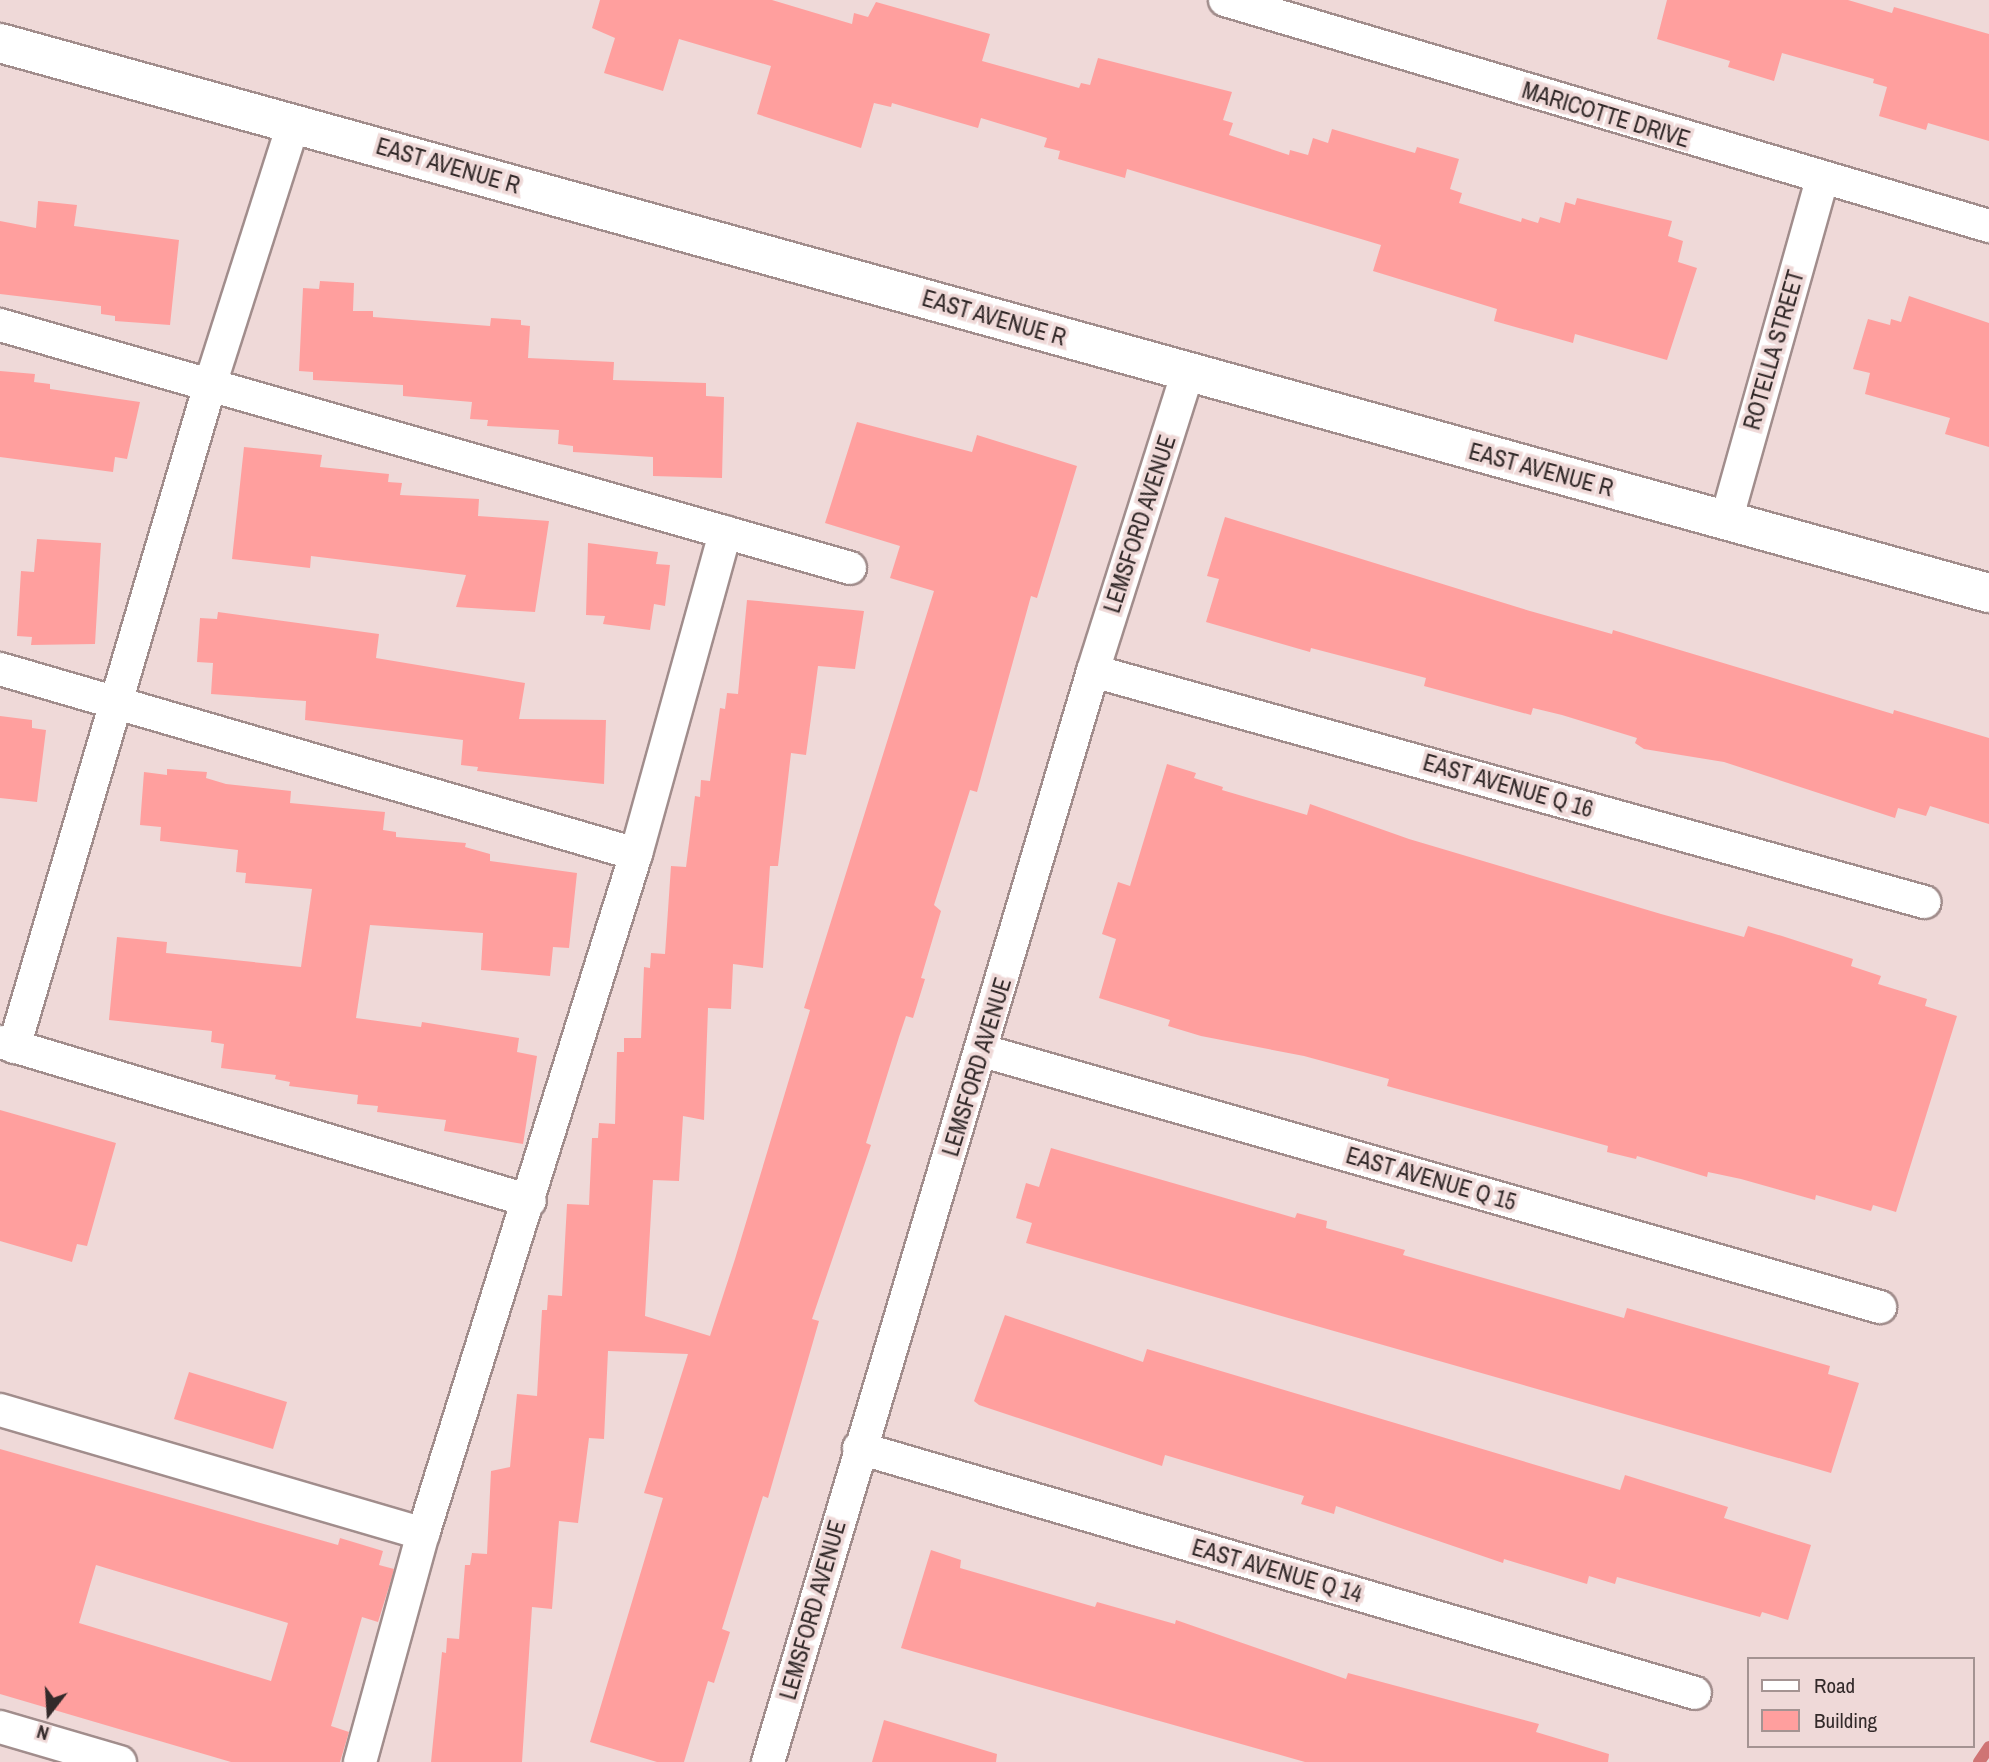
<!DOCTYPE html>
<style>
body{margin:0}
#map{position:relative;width:1989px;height:1762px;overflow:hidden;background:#efd9d8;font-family:"Archivo Narrow",sans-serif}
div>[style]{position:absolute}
.stream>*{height:12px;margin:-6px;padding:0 6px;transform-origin:6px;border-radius:6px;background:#cf7474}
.building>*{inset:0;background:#ff9f9e}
.roads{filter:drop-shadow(2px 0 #a18d8c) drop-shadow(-2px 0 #a18d8c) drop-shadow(0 2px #a18d8c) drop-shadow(0 -2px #a18d8c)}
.minor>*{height:32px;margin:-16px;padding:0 16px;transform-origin:16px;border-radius:16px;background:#fff}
.secondary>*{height:38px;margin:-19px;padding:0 19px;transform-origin:19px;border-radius:19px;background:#fff}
span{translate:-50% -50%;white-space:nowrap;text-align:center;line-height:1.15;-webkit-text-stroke:7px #efd9d8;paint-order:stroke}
.street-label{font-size:23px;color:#332a2a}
.legend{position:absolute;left:1747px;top:1657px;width:228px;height:91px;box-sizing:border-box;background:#efd9d8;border:2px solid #a49392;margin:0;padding:9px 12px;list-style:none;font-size:21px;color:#332a2a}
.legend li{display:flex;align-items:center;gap:14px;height:35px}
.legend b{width:35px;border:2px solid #a49392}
.north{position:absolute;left:14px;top:1678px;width:70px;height:70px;-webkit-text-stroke:5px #efd9d8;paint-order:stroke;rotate:197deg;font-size:19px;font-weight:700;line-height:28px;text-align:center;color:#332a2a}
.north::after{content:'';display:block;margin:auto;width:24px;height:32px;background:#332a2a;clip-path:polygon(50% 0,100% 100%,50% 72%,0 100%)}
</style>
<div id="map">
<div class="stream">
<i style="left:1979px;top:1762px;width:18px;rotate:-56deg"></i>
</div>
<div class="building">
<i style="clip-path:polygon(600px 0,772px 0,852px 24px,854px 13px,868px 17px,876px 2px,990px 34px,982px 61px,1079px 88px,1081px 83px,1090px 85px,1098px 58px,1232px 92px,1223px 120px,1233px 123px,1229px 135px,1289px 155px,1290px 150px,1308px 155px,1313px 138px,1328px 143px,1332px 129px,1415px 153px,1417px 147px,1459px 159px,1450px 189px,1462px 193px,1459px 203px,1521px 222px,1522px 218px,1538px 223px,1540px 217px,1560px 223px,1565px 202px,1575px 205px,1577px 198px,1672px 221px,1668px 236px,1683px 241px,1678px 262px,1697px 268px,1667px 360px,1575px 334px,1573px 343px,1494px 321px,1497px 309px,1373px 271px,1381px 245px,1127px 169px,1125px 178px,1058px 159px,1060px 151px,1044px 147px,1047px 138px,981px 118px,978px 128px,892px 103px,891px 107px,874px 103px,861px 148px,757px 114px,771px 66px,679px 39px,663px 91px,604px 73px,615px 38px,592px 28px)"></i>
<i style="clip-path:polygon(1667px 0,1848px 0,1892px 13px,1894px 7px,1989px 34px,1989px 141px,1928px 123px,1926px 130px,1879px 116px,1887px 87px,1873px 83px,1874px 79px,1782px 53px,1774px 81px,1728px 67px,1730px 61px,1657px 39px)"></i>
<i style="clip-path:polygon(38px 201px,77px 205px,74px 226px,179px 240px,170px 325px,115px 321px,115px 316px,101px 314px,101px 306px,0 294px,0 221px,36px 228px)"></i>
<i style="clip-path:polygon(320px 281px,354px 283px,353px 311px,373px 311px,373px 317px,490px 326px,491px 318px,521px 320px,521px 325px,530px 326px,528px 358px,614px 362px,613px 380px,706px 383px,706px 396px,724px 397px,722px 478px,653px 476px,653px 457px,573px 452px,573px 446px,558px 444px,559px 430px,487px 426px,488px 420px,470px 419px,472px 402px,403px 396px,403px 385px,313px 380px,313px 372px,299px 371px,303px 288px,319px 289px)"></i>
<i style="clip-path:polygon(1909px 296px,1989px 323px,1989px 447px,1945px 434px,1950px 418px,1865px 394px,1870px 373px,1853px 369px,1868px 319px,1890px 325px,1891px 319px,1901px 322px)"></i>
<i style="clip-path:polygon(0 371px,35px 374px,34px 382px,50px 384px,50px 389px,140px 402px,127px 459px,115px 457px,113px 472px,0 457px)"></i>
<i style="clip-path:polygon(857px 422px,972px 452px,977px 435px,1077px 466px,1037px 598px,1031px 596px,977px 792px,970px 790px,934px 905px,941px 911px,921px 978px,925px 979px,913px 1018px,906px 1016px,899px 1037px,866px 1143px,871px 1145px,812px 1319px,819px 1321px,768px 1498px,763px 1496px,722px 1629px,730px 1632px,714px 1683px,708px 1681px,684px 1762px,657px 1762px,590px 1742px,663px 1498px,644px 1493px,688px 1354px,608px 1351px,604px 1439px,589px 1438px,578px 1523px,559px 1521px,552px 1609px,532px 1607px,522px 1762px,431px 1762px,442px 1652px,446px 1653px,447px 1638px,459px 1639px,465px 1565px,470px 1565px,472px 1553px,487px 1554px,491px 1471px,510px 1467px,517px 1394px,537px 1396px,542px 1310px,547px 1310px,548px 1295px,562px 1296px,567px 1204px,589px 1205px,592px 1138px,598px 1138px,599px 1123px,615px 1124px,617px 1052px,624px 1052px,624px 1038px,641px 1038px,644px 967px,650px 968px,651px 953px,665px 954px,671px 866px,686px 867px,695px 796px,700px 797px,701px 780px,710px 781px,720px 708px,725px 709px,727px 693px,738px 694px,747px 600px,864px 611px,855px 669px,818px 666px,806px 755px,791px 753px,778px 866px,770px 866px,763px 968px,733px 964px,731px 1009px,708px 1008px,704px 1120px,683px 1116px,679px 1181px,653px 1180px,645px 1316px,710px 1336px,735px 1259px,810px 1010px,804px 1008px,934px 591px,890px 578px,900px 546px,825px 523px)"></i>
<i style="clip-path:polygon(244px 447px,322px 455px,320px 467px,389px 474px,388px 482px,402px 483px,400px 495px,479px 499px,478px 516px,549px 521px,535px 612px,456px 607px,466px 575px,311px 556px,310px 568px,232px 559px)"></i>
<i style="clip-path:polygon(1225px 517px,1530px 611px,1612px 634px,1613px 630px,1893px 714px,1894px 710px,1989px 738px,1989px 824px,1930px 806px,1926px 816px,1898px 808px,1895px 818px,1724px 762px,1644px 749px,1635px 743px,1637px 738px,1562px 715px,1533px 708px,1531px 715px,1424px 686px,1426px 678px,1311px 648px,1310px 652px,1206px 622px,1219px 579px,1207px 576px)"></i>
<i style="clip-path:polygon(37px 539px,101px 543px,95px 644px,31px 645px,32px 637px,17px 636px,21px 571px,34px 572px)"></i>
<i style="clip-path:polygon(588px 543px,658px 552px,656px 564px,670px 565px,665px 606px,654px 604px,650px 630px,603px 624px,605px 616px,586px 615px)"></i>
<i style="clip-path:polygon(218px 612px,379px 634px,376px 658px,525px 683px,519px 719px,606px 720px,604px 784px,477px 771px,478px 767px,461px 765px,463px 740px,305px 720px,306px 701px,211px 694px,213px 663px,197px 662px,200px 618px,217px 619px)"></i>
<i style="clip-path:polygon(0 716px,32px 720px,32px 728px,46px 730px,37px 802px,0 798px)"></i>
<i style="clip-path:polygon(1167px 764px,1196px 773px,1194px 778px,1223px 787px,1222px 790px,1307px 815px,1310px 804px,1409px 839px,1661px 914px,1744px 937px,1748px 926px,1782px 936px,1853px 959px,1851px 966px,1881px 976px,1878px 984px,1927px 999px,1925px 1006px,1957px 1016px,1896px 1212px,1873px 1205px,1871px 1211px,1816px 1195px,1815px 1200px,1741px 1179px,1708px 1172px,1707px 1177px,1637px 1156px,1636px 1159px,1607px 1152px,1608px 1146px,1387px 1086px,1389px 1079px,1304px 1056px,1201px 1036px,1168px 1026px,1170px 1020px,1099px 998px,1116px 939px,1102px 934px,1118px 882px,1130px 886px)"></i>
<i style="clip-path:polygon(167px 769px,207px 772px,206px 778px,226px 784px,291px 791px,290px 803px,385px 812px,383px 830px,396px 832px,396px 837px,466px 843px,465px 847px,490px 854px,490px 861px,577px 873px,569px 948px,553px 947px,550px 976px,481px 970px,483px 933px,370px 925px,356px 1018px,421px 1027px,422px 1022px,519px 1038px,517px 1052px,537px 1056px,523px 1144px,444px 1131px,446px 1120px,377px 1112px,378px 1106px,357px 1104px,358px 1095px,289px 1086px,290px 1082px,275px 1079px,276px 1075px,221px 1068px,224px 1044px,211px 1042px,212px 1031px,109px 1020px,117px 937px,167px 942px,166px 953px,301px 967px,312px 889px,245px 883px,246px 873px,236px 872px,238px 850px,160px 841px,161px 827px,140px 825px,144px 772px,167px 775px)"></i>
<i style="clip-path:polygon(0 1110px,116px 1143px,87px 1246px,77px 1244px,72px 1262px,0 1241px)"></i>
<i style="clip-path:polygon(1051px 1148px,1295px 1218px,1297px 1213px,1327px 1221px,1326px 1228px,1405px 1250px,1403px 1255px,1624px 1318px,1627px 1308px,1830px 1366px,1828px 1374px,1859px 1383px,1831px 1473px,1026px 1243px,1032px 1223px,1016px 1218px,1026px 1183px,1039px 1187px)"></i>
<i style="clip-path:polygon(1005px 1315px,1143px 1362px,1147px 1349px,1620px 1490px,1625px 1475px,1728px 1507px,1724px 1518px,1811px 1545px,1788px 1620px,1762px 1612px,1760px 1617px,1617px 1577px,1615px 1584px,1589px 1576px,1587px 1584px,1504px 1559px,1503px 1563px,1336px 1506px,1334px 1514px,1301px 1504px,1304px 1496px,1242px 1478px,1165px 1455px,1162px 1466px,979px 1405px,974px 1401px)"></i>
<i style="clip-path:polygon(189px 1372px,287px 1402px,273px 1449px,174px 1419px)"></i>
<i style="clip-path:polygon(evenodd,0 1449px,338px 1545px,340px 1538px,383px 1551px,379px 1565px,394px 1569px,392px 1577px,378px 1622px,362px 1617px,331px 1726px,349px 1732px,340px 1762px,231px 1762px,0 1694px,0 1449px,96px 1565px,288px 1623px,271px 1681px,79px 1623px,96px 1565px)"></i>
<i style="clip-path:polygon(931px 1550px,961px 1560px,960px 1568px,1095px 1607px,1097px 1602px,1175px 1624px,1176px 1620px,1346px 1679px,1348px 1673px,1539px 1724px,1536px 1732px,1609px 1754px,1608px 1762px,1305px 1762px,901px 1648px)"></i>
<i style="clip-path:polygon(884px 1720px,997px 1754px,996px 1762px,872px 1762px)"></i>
</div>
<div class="roads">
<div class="minor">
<i style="left:1225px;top:0;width:797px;rotate:16.48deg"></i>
<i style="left:0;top:325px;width:884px;rotate:15.95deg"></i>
<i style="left:1726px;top:521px;width:354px;rotate:-74.3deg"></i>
<i style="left:0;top:669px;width:662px;rotate:16.22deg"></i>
<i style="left:1093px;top:671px;width:863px;rotate:15.53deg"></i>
<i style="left:0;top:1042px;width:553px;rotate:16.7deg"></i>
<i style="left:14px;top:1047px;width:690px;rotate:-73.51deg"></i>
<i style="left:210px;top:385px;width:276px;rotate:-72.3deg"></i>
<i style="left:983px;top:1051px;width:933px;rotate:15.93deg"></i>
<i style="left:0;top:1410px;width:441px;rotate:16.3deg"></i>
<i style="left:859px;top:1448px;width:871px;rotate:16.33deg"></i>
<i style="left:0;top:1727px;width:125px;rotate:16.3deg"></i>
<i style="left:360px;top:1762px;width:237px;rotate:-74.6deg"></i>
<i style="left:423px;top:1534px;width:713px;rotate:-72.61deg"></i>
<i style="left:636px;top:854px;width:334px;rotate:-74.5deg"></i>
<i style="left:768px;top:1762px;width:1138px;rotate:-73.41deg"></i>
<i style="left:1093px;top:671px;width:314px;rotate:-72.4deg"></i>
</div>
<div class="secondary">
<i style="left:0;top:43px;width:2064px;rotate:15.46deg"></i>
</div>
</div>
<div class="street-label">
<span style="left:1606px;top:115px;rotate:17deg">MARICOTTE DRIVE</span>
<span style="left:448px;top:166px;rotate:16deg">EAST AVENUE R</span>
<span style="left:994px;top:318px;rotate:16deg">EAST AVENUE R</span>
<span style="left:1774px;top:350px;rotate:-74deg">ROTELLA STREET</span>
<span style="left:1541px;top:470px;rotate:15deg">EAST AVENUE R</span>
<span style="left:1140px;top:524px;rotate:-72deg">LEMSFORD AVENUE</span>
<span style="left:1508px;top:786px;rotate:16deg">EAST AVENUE Q 16</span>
<span style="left:977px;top:1067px;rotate:-73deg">LEMSFORD AVENUE</span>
<span style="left:1431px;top:1179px;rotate:16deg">EAST AVENUE Q 15</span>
<span style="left:1277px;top:1571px;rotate:16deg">EAST AVENUE Q 14</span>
<span style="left:813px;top:1610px;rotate:-74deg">LEMSFORD AVENUE</span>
</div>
<ul class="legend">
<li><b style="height:9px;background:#fff"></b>Road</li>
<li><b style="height:19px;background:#ff9f9e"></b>Building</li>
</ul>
<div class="north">N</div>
</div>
